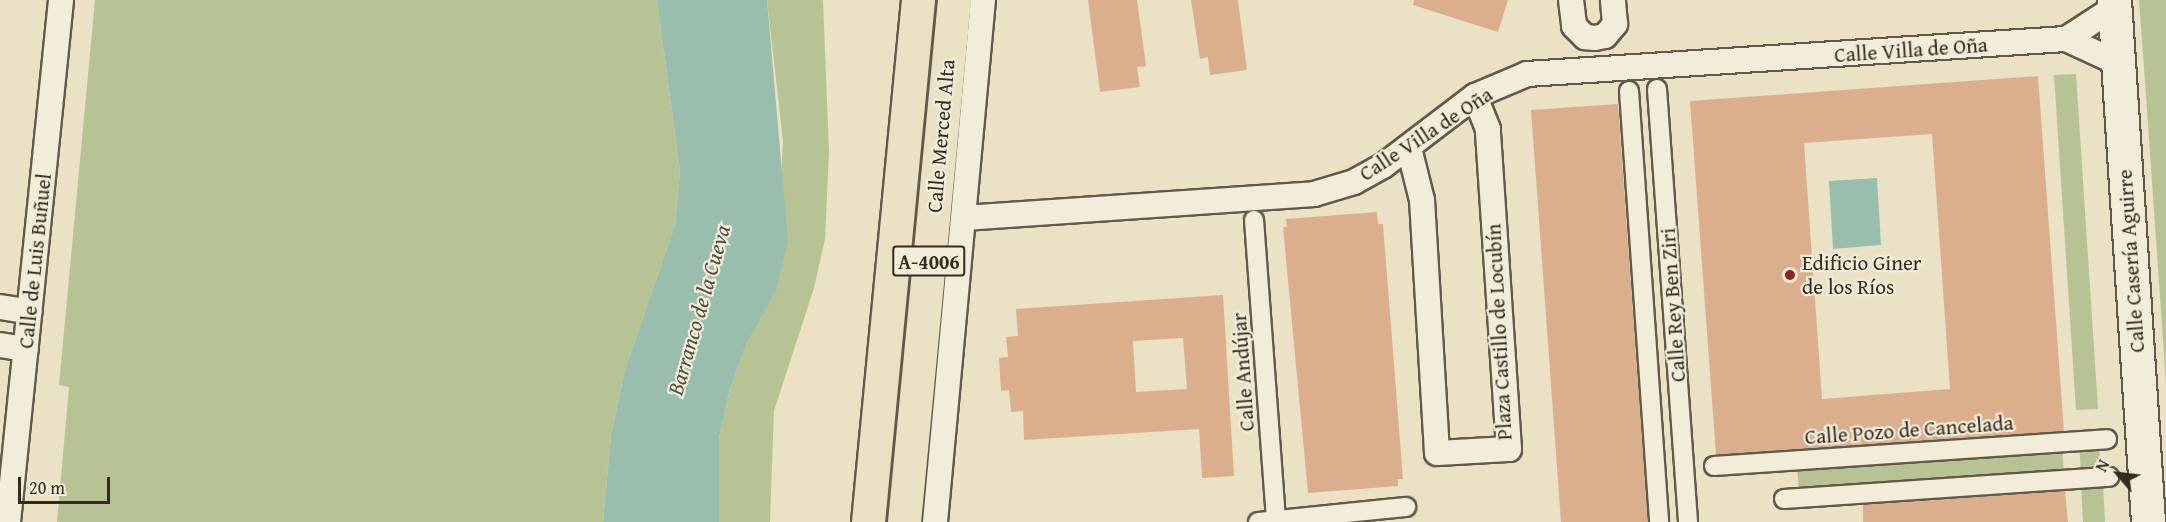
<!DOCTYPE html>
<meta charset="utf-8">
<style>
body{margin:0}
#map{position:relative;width:2166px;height:522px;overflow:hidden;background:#ebe1c5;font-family:"Gentium Book Plus",serif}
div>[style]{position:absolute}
.green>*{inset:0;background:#b7c395}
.water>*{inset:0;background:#99beae}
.building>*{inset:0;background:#dbaf8e}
.roads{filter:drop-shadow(2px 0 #635849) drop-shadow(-2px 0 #635849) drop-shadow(0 2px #635849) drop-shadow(0 -2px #635849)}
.pedestrian>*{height:18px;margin:-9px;padding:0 9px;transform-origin:9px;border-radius:9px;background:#f2ecd9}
.minor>*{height:24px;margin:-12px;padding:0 12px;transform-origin:12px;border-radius:12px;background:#f2ecd9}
.secondary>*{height:33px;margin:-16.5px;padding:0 16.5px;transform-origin:16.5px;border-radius:16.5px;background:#f2ecd9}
.primary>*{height:33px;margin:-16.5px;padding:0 16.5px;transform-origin:16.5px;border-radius:16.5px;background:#ebe1c5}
.dots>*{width:16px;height:16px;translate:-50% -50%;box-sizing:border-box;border:3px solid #f2ecd9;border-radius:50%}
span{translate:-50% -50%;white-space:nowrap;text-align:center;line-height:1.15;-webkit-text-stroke:4.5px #f2ecd9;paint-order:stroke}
.shield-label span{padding:2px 4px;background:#f2ecd9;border:2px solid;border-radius:4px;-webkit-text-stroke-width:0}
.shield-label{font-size:20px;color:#362a20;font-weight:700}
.street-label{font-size:21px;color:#362a20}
.poi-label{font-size:21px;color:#362a20}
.left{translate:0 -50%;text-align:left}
.water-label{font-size:22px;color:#4f4f44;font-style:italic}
.north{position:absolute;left:2088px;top:444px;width:60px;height:60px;-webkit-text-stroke:4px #f2ecd9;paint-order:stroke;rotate:298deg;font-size:16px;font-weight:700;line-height:24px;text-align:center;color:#362a20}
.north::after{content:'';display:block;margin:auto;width:21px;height:27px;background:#362a20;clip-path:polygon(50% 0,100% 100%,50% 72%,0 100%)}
.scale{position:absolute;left:18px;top:477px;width:92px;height:27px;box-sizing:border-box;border:3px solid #362a20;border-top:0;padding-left:8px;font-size:18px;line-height:21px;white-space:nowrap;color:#362a20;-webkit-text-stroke:4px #f2ecd9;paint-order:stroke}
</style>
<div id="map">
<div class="green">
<i style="clip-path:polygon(95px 0,657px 0,680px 171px,675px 225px,625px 370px,611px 435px,603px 522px,57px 522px,69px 387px,59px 385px)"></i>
<i style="clip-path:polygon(767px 0,823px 0,829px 152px,825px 239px,814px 288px,774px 411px,770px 522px,719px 522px,719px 438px,730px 389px,746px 345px,775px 291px,783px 141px)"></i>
<i style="clip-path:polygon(2139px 0,2166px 0,2166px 384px,2146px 95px)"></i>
<i style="clip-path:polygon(2076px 74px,2098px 409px,2076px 410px,2054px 75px)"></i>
<i style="clip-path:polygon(2099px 444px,2101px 471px,2081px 472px,2079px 446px)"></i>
<i style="clip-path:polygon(2062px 447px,2064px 474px,1799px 493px,1797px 466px)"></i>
<i style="clip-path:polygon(2103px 483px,2105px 522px,2083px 522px,2081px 485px)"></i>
</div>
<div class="water">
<i style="clip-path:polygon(657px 0,767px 0,788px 241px,776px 291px,746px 345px,730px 389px,719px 438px,719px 522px,603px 522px,611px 435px,625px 370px,675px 225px,680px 171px)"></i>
<i style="clip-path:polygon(1877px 178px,1881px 245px,1833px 249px,1829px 181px)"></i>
</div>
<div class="building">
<i style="clip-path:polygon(1088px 0,1137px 0,1146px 66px,1137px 67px,1140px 87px,1100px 92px)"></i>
<i style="clip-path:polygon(1191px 0,1238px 0,1247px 70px,1210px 75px,1208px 57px,1200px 59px)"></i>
<i style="clip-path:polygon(1414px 0,1508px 0,1498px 32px,1413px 5px)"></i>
<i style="clip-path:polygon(evenodd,2038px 76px,2064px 431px,1716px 455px,1690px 101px,2038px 76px,1932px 134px,1950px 389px,1822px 399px,1804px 143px,1932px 134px)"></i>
<i style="clip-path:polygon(1618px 104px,1648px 522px,1561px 522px,1531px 110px)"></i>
<i style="clip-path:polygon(1377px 212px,1378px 224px,1383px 224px,1403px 479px,1398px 479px,1398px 486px,1308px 493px,1283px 227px,1287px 227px,1286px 219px)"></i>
<i style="clip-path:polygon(evenodd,1223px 295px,1234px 476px,1202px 478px,1199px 429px,1024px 440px,1023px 411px,1011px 412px,1009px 390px,1001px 391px,999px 358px,1008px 357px,1006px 337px,1018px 336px,1016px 309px,1223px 295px,1183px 338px,1187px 389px,1136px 392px,1133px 341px,1183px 338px)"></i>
<i style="clip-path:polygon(2065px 491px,2068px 522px,1863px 522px,1863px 505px)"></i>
</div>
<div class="roads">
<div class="pedestrian">
<i style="left:1657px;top:89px;width:434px;rotate:85.9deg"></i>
<i style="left:1629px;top:91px;width:432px;rotate:86deg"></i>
<i style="left:1254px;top:220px;width:302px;rotate:85.8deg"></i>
<i style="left:1714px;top:466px;width:394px;rotate:-3.9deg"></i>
<i style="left:1784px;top:499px;width:326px;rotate:-3.9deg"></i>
<i style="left:1258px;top:522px;width:149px;rotate:-5.8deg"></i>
</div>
<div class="minor">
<i style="left:1571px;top:0;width:26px;rotate:83deg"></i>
<i style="left:1574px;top:26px;width:16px;rotate:45deg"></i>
<i style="left:1585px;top:37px;width:10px;rotate:6deg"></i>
<i style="left:1595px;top:38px;width:10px;rotate:-11deg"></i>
<i style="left:1605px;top:36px;width:16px;rotate:-50deg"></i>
<i style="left:1615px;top:24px;width:24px;rotate:-95deg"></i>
<i style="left:2066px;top:39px;width:57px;rotate:24.8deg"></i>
<i style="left:1409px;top:148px;width:54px;rotate:76deg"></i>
<i style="left:1422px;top:200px;width:253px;rotate:86.6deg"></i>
<i style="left:1437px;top:453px;width:72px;rotate:-3.2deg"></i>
<i style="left:1509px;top:449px;width:321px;rotate:-93.8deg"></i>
<i style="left:1488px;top:129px;width:35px;rotate:-112deg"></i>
<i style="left:964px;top:218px;width:351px;rotate:-3.9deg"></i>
<i style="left:1314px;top:194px;width:42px;rotate:-16.7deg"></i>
<i style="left:1354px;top:182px;width:33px;rotate:-29deg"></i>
<i style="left:1383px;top:166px;width:116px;rotate:-37.3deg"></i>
<i style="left:1475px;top:96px;width:56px;rotate:-22.9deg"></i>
<i style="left:1527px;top:74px;width:540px;rotate:-3.72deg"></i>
<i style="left:2066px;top:39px;width:57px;rotate:-32.9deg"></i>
<i style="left:0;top:307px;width:30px;rotate:9deg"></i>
<i style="left:0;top:345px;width:26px;rotate:9deg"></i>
<i style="left:8px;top:522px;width:525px;rotate:-84.2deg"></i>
<i style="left:935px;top:522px;width:524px;rotate:-84.75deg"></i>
</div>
<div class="secondary">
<i style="left:2114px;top:0;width:523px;rotate:86.27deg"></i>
</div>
<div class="primary">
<i style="left:868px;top:522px;width:524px;rotate:-84.53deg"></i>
<i style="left:904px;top:522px;width:524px;rotate:-84.53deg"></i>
</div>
</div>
<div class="dots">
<i style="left:1790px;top:275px;background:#8f2418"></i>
</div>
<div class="shield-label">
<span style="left:929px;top:261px">A-4006</span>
</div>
<div class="street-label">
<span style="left:1911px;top:50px;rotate:-4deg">Calle Villa de Oña</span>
<span style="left:1426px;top:134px;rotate:-33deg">Calle Villa de Oña</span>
<span style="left:941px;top:136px;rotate:-85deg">Calle Merced Alta</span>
<span style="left:35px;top:261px;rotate:-84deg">Calle de Luis Buñuel</span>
<span style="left:2131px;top:261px;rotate:-94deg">Calle Casería Aguirre</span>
<span style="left:1673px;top:305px;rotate:-94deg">Calle Rey Ben Ziri</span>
<span style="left:1499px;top:332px;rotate:-93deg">Plaza Castillo de Locubín</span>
<span style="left:1243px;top:372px;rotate:-94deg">Calle Andújar</span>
<span style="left:1909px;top:430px;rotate:-4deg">Calle Pozo de Cancelada</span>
</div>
<div class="poi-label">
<span class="left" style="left:1802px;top:275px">Edificio Giner<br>de los Ríos</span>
</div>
<div class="water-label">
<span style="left:699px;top:310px;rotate:-74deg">Barranco de la Cueva</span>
</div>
<div class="north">N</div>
<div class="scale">20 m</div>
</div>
